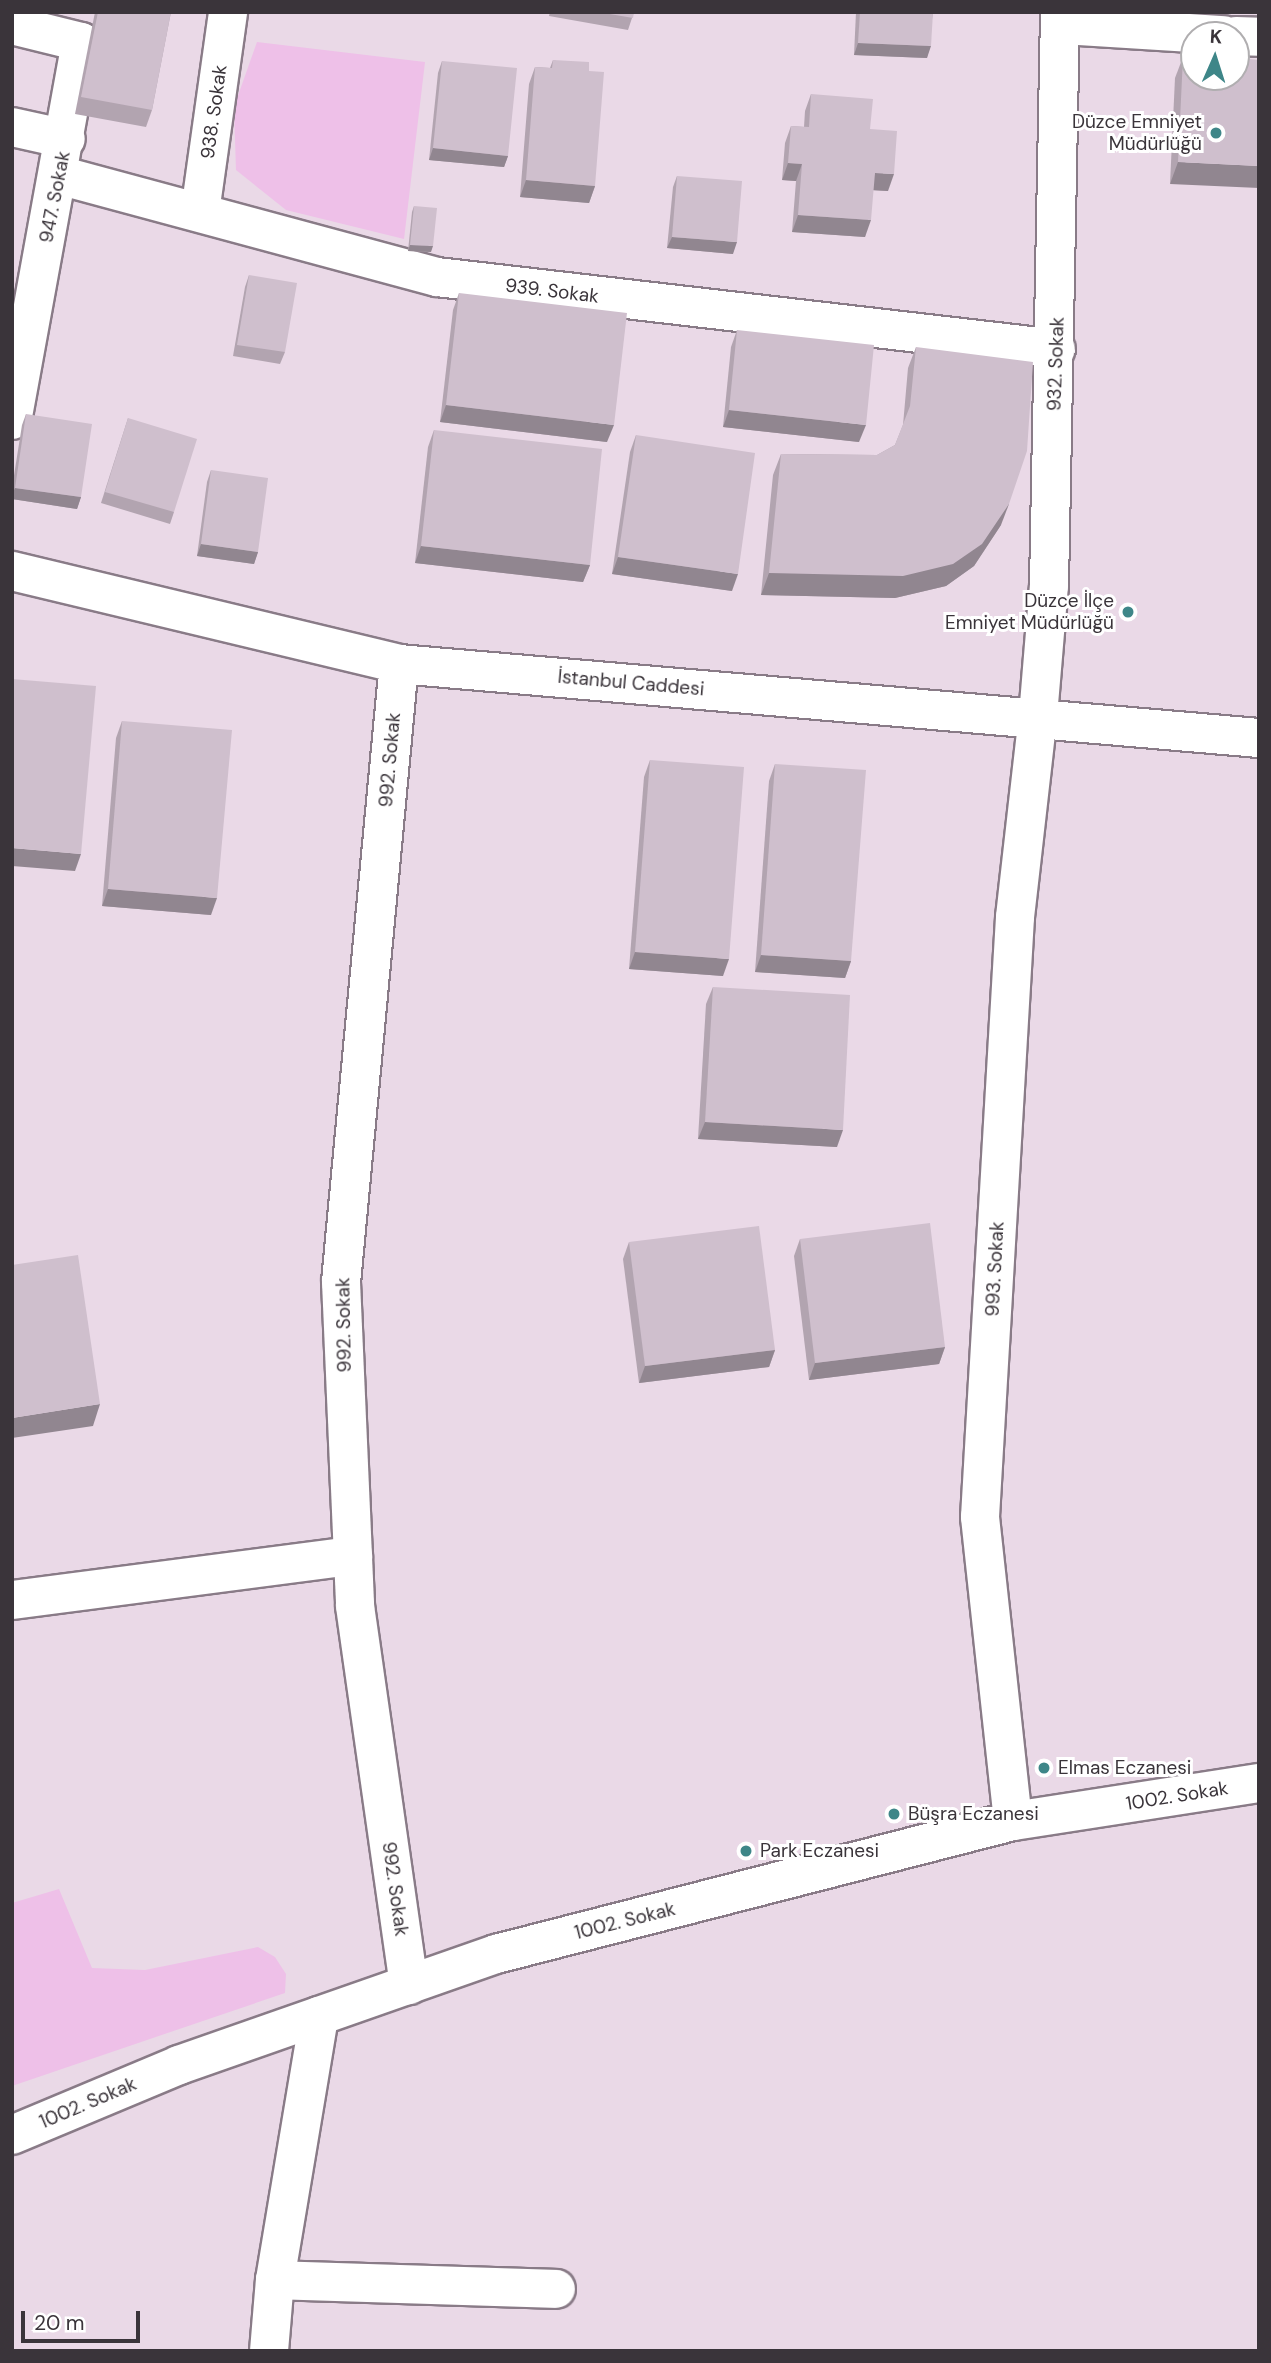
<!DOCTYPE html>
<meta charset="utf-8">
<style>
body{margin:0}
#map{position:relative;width:1271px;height:2363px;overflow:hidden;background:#ead9e7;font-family:"DM Sans",sans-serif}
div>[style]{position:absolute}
.green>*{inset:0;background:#eec0e8}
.roads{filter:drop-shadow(2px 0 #897b87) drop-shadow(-2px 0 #897b87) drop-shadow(0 2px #897b87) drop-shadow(0 -2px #897b87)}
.minor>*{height:38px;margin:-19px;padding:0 19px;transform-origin:19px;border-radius:19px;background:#fff}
.tertiary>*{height:38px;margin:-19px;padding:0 19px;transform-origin:19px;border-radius:19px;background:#fff}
.secondary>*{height:38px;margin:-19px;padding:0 19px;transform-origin:19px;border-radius:19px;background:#fff}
.wall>*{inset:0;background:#b2a4b0}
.shaded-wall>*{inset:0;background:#918690}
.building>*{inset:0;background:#cfbfcd}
.dots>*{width:19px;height:19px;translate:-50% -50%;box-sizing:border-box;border:4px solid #fff;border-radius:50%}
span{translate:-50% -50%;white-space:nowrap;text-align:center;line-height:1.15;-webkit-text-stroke:6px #fff;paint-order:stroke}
.street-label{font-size:19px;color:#3a343a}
.poi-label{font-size:19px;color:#3a343a}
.right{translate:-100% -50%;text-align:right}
.left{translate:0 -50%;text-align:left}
.frame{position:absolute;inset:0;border:14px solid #3a343a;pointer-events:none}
.north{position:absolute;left:1180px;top:21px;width:70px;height:70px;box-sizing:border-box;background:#fff;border:2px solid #b0aeb0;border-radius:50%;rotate:3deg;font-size:19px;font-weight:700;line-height:28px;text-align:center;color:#3a343a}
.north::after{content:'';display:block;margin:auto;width:24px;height:32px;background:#3e8688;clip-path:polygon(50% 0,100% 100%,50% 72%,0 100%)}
.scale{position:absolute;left:21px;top:2311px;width:119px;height:32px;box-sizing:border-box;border:4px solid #3a343a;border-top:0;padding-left:9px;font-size:21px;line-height:24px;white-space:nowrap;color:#3a343a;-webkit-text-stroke:5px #fff;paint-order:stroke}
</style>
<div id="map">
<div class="green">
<i style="clip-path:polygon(257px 42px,425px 62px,404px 239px,286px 210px,236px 170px,234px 107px)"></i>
<i style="clip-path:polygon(59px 1889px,92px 1968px,145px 1970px,258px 1947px,275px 1957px,286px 1974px,285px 1993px,12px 2086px,12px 1903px)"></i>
</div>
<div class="roads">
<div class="minor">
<i style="left:12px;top:25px;width:71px;rotate:13.8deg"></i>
<i style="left:81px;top:42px;width:384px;rotate:100.3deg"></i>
<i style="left:1063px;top:25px;width:161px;rotate:3.6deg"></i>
<i style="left:1236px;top:36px;width:23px;rotate:2deg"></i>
<i style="left:12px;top:127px;width:55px;rotate:12.5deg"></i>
<i style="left:59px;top:175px;width:392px;rotate:15.1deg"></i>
<i style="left:437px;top:277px;width:623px;rotate:6.63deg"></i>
<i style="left:200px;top:212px;width:202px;rotate:-82deg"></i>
<i style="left:399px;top:664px;width:621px;rotate:95.36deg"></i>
<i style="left:341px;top:1282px;width:324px;rotate:87.5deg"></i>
<i style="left:355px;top:1606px;width:383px;rotate:81.9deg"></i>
<i style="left:12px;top:1600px;width:344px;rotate:-7.4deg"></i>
<i style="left:1013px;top:1821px;width:306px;rotate:-96.2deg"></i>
<i style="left:980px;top:1517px;width:601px;rotate:-86.66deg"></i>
<i style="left:1015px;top:917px;width:202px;rotate:-83.5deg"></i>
<i style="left:275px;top:2280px;width:281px;rotate:1.8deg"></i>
<i style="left:269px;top:2351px;width:71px;rotate:-85.2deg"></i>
<i style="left:275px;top:2280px;width:268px;rotate:-80.5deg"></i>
</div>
<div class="tertiary">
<i style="left:1038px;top:716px;width:130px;rotate:-85.2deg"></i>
<i style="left:1049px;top:586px;width:574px;rotate:-88.9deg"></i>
<i style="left:12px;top:2135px;width:181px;rotate:-22.7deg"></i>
<i style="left:179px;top:2065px;width:336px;rotate:-19.3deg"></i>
<i style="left:496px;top:1954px;width:534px;rotate:-14.43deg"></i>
<i style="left:1013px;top:1821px;width:249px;rotate:-8.8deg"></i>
</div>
<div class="secondary">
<i style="left:12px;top:571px;width:398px;rotate:13.5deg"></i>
<i style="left:399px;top:664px;width:863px;rotate:4.92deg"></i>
</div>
</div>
<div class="wall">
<i style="clip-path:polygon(95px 12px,171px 12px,152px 110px,146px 127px,75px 114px)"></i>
<i style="clip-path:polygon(550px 12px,634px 12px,628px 30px,549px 16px)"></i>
<i style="clip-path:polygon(856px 12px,933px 12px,927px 58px,854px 55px)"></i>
<i style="clip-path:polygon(1183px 57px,1259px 60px,1170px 184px,1175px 78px)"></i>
<i style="clip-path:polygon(553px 60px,589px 71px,595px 186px,589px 203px,520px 197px,529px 84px,535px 67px,550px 68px)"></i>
<i style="clip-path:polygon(442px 61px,508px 156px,504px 167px,429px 160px,438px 73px)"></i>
<i style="clip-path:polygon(811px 94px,870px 129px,888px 191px,873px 190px,865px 237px,792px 232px,796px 181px,782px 180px,785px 143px,791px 126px,804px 127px,805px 111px)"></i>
<i style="clip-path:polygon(677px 176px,733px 254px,667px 248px,673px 187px)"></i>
<i style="clip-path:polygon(414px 206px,431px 252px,408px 251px,412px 212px)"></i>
<i style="clip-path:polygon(249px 275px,285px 352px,280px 364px,233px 356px,245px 287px)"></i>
<i style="clip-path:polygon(459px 293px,607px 442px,440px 422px,453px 310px)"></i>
<i style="clip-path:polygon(737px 330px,859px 442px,723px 427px,731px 347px)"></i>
<i style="clip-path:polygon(916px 347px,1001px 525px,974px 566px,946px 586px,895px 598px,761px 595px,773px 475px,781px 454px,877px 455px,895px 445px,903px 425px,908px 368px)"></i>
<i style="clip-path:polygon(26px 414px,81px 497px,77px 509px,12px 499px,12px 488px,22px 425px)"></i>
<i style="clip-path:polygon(128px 418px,174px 512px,170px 524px,101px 503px)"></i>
<i style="clip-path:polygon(434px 430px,590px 565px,583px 582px,415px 563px,428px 447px)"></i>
<i style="clip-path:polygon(636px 435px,732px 591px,612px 574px,630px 452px)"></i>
<i style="clip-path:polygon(211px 470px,258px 552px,254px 564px,197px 556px,207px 482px)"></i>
<i style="clip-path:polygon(122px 721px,211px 915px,102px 906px,116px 738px)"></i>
<i style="clip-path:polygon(650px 760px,723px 976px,629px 969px,644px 777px)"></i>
<i style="clip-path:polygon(775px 764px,851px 961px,845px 978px,755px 972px,769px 781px)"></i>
<i style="clip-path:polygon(713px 987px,837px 1147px,698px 1139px,706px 1004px)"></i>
<i style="clip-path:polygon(800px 1239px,945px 1347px,939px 1364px,809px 1380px,794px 1256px)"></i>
<i style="clip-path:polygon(629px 1242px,775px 1350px,769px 1367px,639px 1383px,623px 1259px)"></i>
</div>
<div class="shaded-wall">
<i style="clip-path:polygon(858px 43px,931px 46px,927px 58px,854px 55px)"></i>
<i style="clip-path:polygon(433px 148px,508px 156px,504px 167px,429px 160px)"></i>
<i style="clip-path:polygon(1178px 162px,1259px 166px,1259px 188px,1170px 184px)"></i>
<i style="clip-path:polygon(788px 163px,802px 164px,796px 181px,782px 180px)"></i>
<i style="clip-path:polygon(875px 173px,894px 174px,888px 191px,869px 190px)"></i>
<i style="clip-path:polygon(526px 180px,595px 186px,589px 203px,520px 197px)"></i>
<i style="clip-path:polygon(798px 215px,871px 220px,865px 237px,792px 232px)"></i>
<i style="clip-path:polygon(672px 237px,737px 242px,733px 254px,667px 248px)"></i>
<i style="clip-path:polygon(410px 245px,433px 246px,431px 252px,408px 251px)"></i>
<i style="clip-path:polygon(446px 405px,614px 425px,607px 442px,440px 422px)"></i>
<i style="clip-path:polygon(729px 410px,866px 425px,859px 442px,723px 427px)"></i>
<i style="clip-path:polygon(15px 488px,81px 497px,77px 509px,12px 499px,12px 495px)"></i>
<i style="clip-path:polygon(1009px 504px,1001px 525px,974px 566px,946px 586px,895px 598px,761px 595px,769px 573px)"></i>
<i style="clip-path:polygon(201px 544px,258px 552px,254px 564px,197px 556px)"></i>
<i style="clip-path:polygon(421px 546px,590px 565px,583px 582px,415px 563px)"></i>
<i style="clip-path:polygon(618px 557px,738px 574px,732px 591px,612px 574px)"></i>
<i style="clip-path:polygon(12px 848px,81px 854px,75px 871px,12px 866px)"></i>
<i style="clip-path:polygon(108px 889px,217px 898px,211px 915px,102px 906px)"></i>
<i style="clip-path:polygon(635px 952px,729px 959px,723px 976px,629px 969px)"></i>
<i style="clip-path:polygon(761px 955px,851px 961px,845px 978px,755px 972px)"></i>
<i style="clip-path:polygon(705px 1122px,843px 1130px,837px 1147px,698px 1139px)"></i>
<i style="clip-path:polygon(945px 1347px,939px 1364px,809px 1380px,815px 1363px)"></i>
<i style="clip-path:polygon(775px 1350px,769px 1367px,639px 1383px,645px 1366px)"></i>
<i style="clip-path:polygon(100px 1404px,93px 1426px,12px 1438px,12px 1418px)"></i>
</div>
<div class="building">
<i style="clip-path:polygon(98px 12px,171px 12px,152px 110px,81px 97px)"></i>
<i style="clip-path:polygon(598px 12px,634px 12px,633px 18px)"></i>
<i style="clip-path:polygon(860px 12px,933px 12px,931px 46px,858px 43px)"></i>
<i style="clip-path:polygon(1183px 57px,1194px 57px,1194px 77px,1236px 77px,1236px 59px,1259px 60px,1259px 166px,1178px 162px)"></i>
<i style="clip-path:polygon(553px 60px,589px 62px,589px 71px,604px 72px,595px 186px,526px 180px,535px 67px,552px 68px)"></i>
<i style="clip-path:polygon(442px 61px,517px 68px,508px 156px,433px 148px)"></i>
<i style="clip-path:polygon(811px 94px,873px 99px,870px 129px,897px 131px,894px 174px,875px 173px,871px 220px,798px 215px,802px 164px,788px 163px,791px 126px,809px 127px)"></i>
<i style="clip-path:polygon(677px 176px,742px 181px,737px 242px,672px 237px)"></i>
<i style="clip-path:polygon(414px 206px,437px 208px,433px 246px,410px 245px)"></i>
<i style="clip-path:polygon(249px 275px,297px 283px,285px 352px,237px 345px)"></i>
<i style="clip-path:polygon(459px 293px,627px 313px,614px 425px,446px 405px)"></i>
<i style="clip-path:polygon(737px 330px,874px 345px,866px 425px,729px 410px)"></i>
<i style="clip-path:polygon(916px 347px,1033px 362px,1027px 451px,1009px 504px,982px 544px,953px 564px,903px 576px,769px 573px,781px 454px,877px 455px,895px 445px,910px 406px)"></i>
<i style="clip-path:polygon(26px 414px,92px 424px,81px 497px,15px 488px)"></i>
<i style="clip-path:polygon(128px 418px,197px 439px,174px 512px,105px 492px)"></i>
<i style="clip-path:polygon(434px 430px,602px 449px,590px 565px,421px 546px)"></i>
<i style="clip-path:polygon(636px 435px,755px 453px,738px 574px,618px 557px)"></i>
<i style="clip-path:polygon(211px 470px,268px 478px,258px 552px,201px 544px)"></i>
<i style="clip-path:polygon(12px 679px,96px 686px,81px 854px,12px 848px)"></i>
<i style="clip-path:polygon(122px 721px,232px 730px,217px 898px,108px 889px)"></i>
<i style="clip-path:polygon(650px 760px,744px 767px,729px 959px,635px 952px)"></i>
<i style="clip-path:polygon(775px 764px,866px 770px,851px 961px,761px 955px)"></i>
<i style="clip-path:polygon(713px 987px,850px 995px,843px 1130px,705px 1122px)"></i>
<i style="clip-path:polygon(930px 1223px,945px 1347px,815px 1363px,800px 1239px)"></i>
<i style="clip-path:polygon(759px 1226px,775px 1350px,645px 1366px,629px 1242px)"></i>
<i style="clip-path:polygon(78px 1255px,100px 1404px,12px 1418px,12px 1265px)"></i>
</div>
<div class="dots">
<i style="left:1216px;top:133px;background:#3e8688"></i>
<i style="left:1128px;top:612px;background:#3e8688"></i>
<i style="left:1044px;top:1768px;background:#3e8688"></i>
<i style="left:894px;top:1814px;background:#3e8688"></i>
<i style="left:746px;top:1851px;background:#3e8688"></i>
</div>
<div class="street-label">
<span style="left:214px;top:112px;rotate:-82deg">938. Sokak</span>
<span style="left:55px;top:197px;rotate:-79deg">947. Sokak</span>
<span style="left:552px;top:291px;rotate:7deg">939. Sokak</span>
<span style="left:1056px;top:364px;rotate:-88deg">932. Sokak</span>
<span style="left:631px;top:683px;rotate:5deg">İstanbul Caddesi</span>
<span style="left:390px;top:760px;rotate:-85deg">992. Sokak</span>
<span style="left:995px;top:1269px;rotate:-87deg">993. Sokak</span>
<span style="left:344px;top:1325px;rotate:-91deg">992. Sokak</span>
<span style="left:1177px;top:1796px;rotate:-9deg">1002. Sokak</span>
<span style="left:395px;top:1889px;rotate:82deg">992. Sokak</span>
<span style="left:625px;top:1921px;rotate:-14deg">1002. Sokak</span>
<span style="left:88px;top:2103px;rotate:-23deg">1002. Sokak</span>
</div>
<div class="poi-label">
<span class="right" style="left:1202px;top:133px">Düzce Emniyet<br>Müdürlüğü</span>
<span class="right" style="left:1114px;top:612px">Düzce İlçe<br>Emniyet Müdürlüğü</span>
<span class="left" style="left:1058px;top:1768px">Elmas Eczanesi</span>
<span class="left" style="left:908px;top:1814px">Büşra Eczanesi</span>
<span class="left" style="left:760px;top:1851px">Park Eczanesi</span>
</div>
<div class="frame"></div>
<div class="north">K</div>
<div class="scale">20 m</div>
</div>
